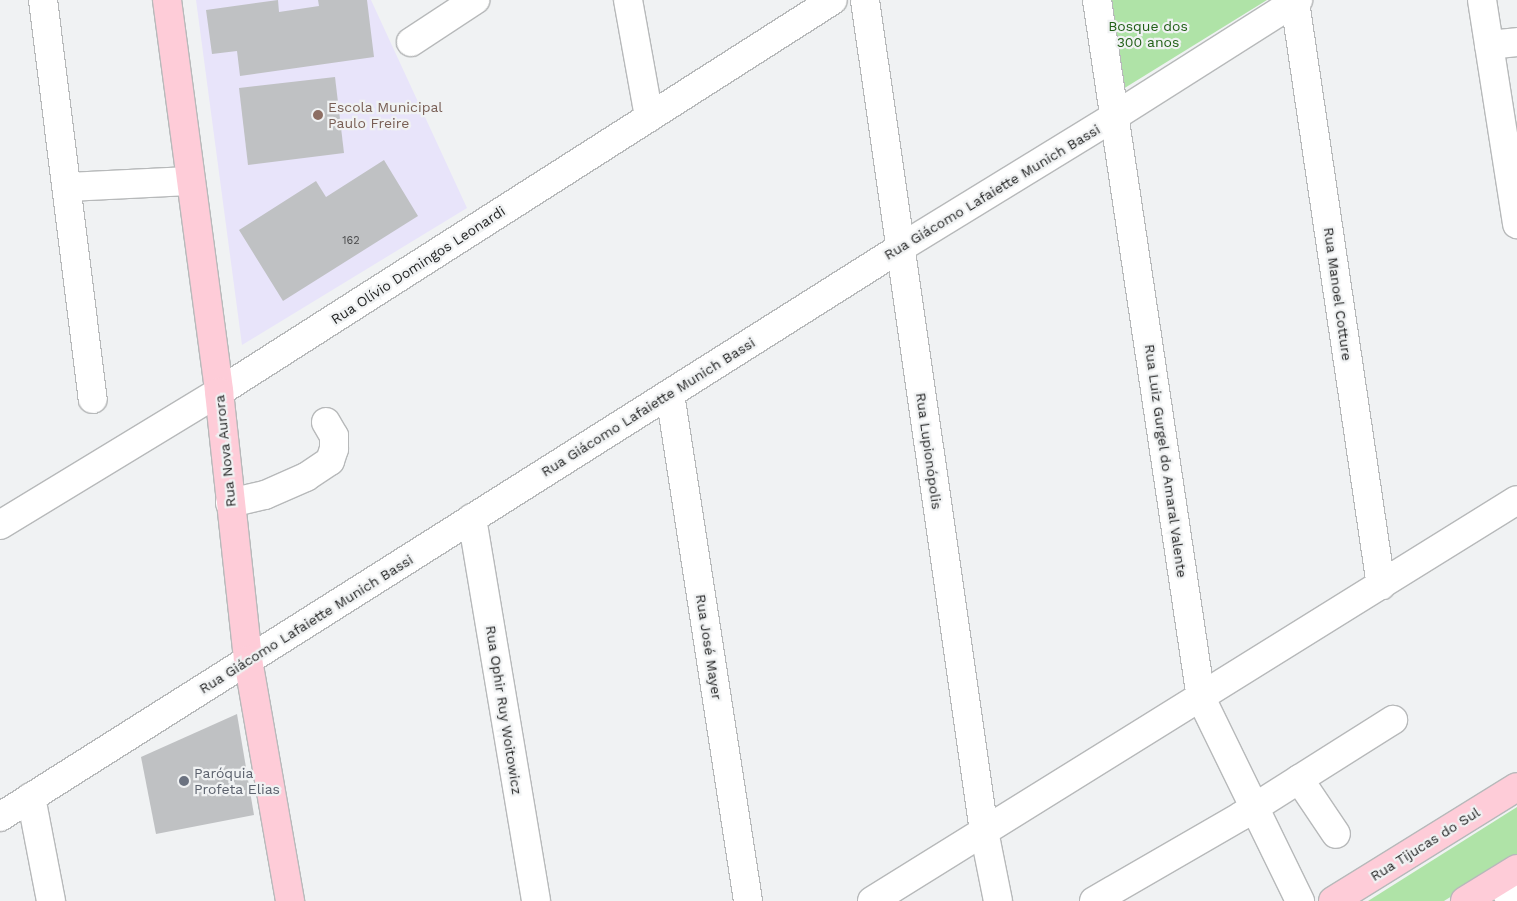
<!DOCTYPE html>
<meta charset="utf-8">
<style>
body{margin:0}
#map{position:relative;width:1517px;height:901px;overflow:hidden;background:#f0f2f3;font-family:"Work Sans",sans-serif}
div>[style]{position:absolute}
.education>*{inset:0;background:#e8e4fa}
.green>*{inset:0;background:#afe3a7}
.building>*{inset:0;background:#bfc1c3}
.roads{filter:drop-shadow(1px 0 #b7b9ba) drop-shadow(-1px 0 #b7b9ba) drop-shadow(0 1px #b7b9ba) drop-shadow(0 -1px #b7b9ba)}
.minor>*{height:28px;margin:-14px;padding:0 14px;transform-origin:14px;border-radius:14px;background:#fff}
.major>*{height:28px;margin:-14px;padding:0 14px;transform-origin:14px;border-radius:14px;background:#feccd8}
.dots>*{width:14px;height:14px;translate:-50% -50%;box-sizing:border-box;border:2px solid #f0f2f3;border-radius:50%}
span{translate:-50% -50%;white-space:nowrap;text-align:center;line-height:1.15;-webkit-text-stroke:4.5px #f0f2f3;paint-order:stroke}
.number-label{font-size:11px;color:#4a4b4c}
.number-label span{-webkit-text-stroke-width:0}
.park-label{font-size:14px;color:#216017}
.education-label{font-size:14px;color:#785e54}
.left{translate:0 -50%;text-align:left}
.street-label{font-size:14px;color:#232424}
.worship-label{font-size:14px;color:#5b616d}
</style>
<div id="map">
<div class="education">
<i style="clip-path:polygon(196px 0,371px 0,467px 208px,242px 345px)"></i>
</div>
<div class="green">
<i style="clip-path:polygon(1110px 0,1267px 0,1123px 89px)"></i>
<i style="clip-path:polygon(1517px 807px,1517px 855px,1444px 901px,1368px 901px)"></i>
</div>
<div class="building">
<i style="clip-path:polygon(278px 0,279px 12px,319px 6px,318px 0,367px 0,374px 57px,240px 76px,237px 51px,212px 54px,206px 10px)"></i>
<i style="clip-path:polygon(335px 77px,344px 153px,248px 165px,239px 88px)"></i>
<i style="clip-path:polygon(384px 160px,418px 216px,283px 301px,239px 230px,316px 181px,326px 197px)"></i>
<i style="clip-path:polygon(237px 714px,254px 815px,156px 834px,141px 757px)"></i>
</div>
<div class="roads">
<div class="minor">
<i style="left:43px;top:0;width:402px;rotate:82.9deg"></i>
<i style="left:628px;top:0;width:119px;rotate:79.8deg"></i>
<i style="left:865px;top:0;width:839px;rotate:81.85deg"></i>
<i style="left:984px;top:831px;width:71px;rotate:78.7deg"></i>
<i style="left:1097px;top:0;width:706px;rotate:81.53deg"></i>
<i style="left:1201px;top:698px;width:226px;rotate:64deg"></i>
<i style="left:1482px;top:0;width:227px;rotate:81.1deg"></i>
<i style="left:1295px;top:2px;width:590px;rotate:81.62deg"></i>
<i style="left:411px;top:42px;width:77px;rotate:-33.3deg"></i>
<i style="left:1489px;top:45px;width:28px;rotate:-6deg"></i>
<i style="left:67px;top:187px;width:123px;rotate:-2.8deg"></i>
<i style="left:670px;top:394px;width:513px;rotate:81.25deg"></i>
<i style="left:230px;top:503px;width:36px;rotate:-13deg"></i>
<i style="left:265px;top:495px;width:45px;rotate:-23.7deg"></i>
<i style="left:306px;top:477px;width:29px;rotate:-34deg"></i>
<i style="left:330px;top:461px;width:13px;rotate:-72deg"></i>
<i style="left:334px;top:449px;width:13px;rotate:-90deg"></i>
<i style="left:334px;top:436px;width:16px;rotate:-120deg"></i>
<i style="left:472px;top:518px;width:388px;rotate:80.5deg"></i>
<i style="left:0;top:525px;width:256px;rotate:-31.3deg"></i>
<i style="left:219px;top:392px;width:728px;rotate:-32.56deg"></i>
<i style="left:1299px;top:779px;width:66px;rotate:56.1deg"></i>
<i style="left:31px;top:797px;width:106px;rotate:79.1deg"></i>
<i style="left:0;top:817px;width:1065px;rotate:-32.3deg"></i>
<i style="left:900px;top:248px;width:252px;rotate:-31.5deg"></i>
<i style="left:1115px;top:116px;width:217px;rotate:-32.4deg"></i>
<i style="left:1500px;top:880px;width:24px;rotate:62deg"></i>
<i style="left:872px;top:901px;width:759px;rotate:-31.87deg"></i>
<i style="left:1094px;top:901px;width:170px;rotate:-30deg"></i>
<i style="left:1241px;top:816px;width:180px;rotate:-32.3deg"></i>
</div>
<div class="major">
<i style="left:167px;top:0;width:395px;rotate:82.4deg"></i>
<i style="left:219px;top:392px;width:270px;rotate:83.8deg"></i>
<i style="left:248px;top:660px;width:245px;rotate:80.1deg"></i>
<i style="left:1333px;top:901px;width:216px;rotate:-31.8deg"></i>
<i style="left:1465px;top:901px;width:61px;rotate:-31.6deg"></i>
</div>
</div>
<div class="dots">
<i style="left:318px;top:115px;background:#8d6e63"></i>
<i style="left:184px;top:781px;background:#6b7280"></i>
</div>
<div class="number-label">
<span style="left:351px;top:241px">162</span>
</div>
<div class="park-label">
<span style="left:1148px;top:34px">Bosque dos<br>300 anos</span>
</div>
<div class="education-label">
<span class="left" style="left:328px;top:115px">Escola Municipal<br>Paulo Freire</span>
</div>
<div class="street-label">
<span style="left:992px;top:192px;rotate:-31deg">Rua Giácomo Lafaiette Munich Bassi</span>
<span style="left:418px;top:265px;rotate:-33deg">Rua Olívio Domingos Leonardi</span>
<span style="left:1338px;top:294px;rotate:82deg">Rua Manoel Cotture</span>
<span style="left:648px;top:407px;rotate:-32deg">Rua Giácomo Lafaiette Munich Bassi</span>
<span style="left:225px;top:451px;rotate:-96deg">Rua Nova Aurora</span>
<span style="left:929px;top:451px;rotate:82deg">Rua Lupionópolis</span>
<span style="left:1166px;top:461px;rotate:82deg">Rua Luiz Gurgel do Amaral Valente</span>
<span style="left:306px;top:624px;rotate:-32deg">Rua Giácomo Lafaiette Munich Bassi</span>
<span style="left:709px;top:647px;rotate:81deg">Rua José Mayer</span>
<span style="left:504px;top:710px;rotate:81deg">Rua Ophir Ruy Woitowicz</span>
<span style="left:1425px;top:844px;rotate:-32deg">Rua Tijucas do Sul</span>
</div>
<div class="worship-label">
<span class="left" style="left:194px;top:781px">Paróquia<br>Profeta Elias</span>
</div>
</div>
